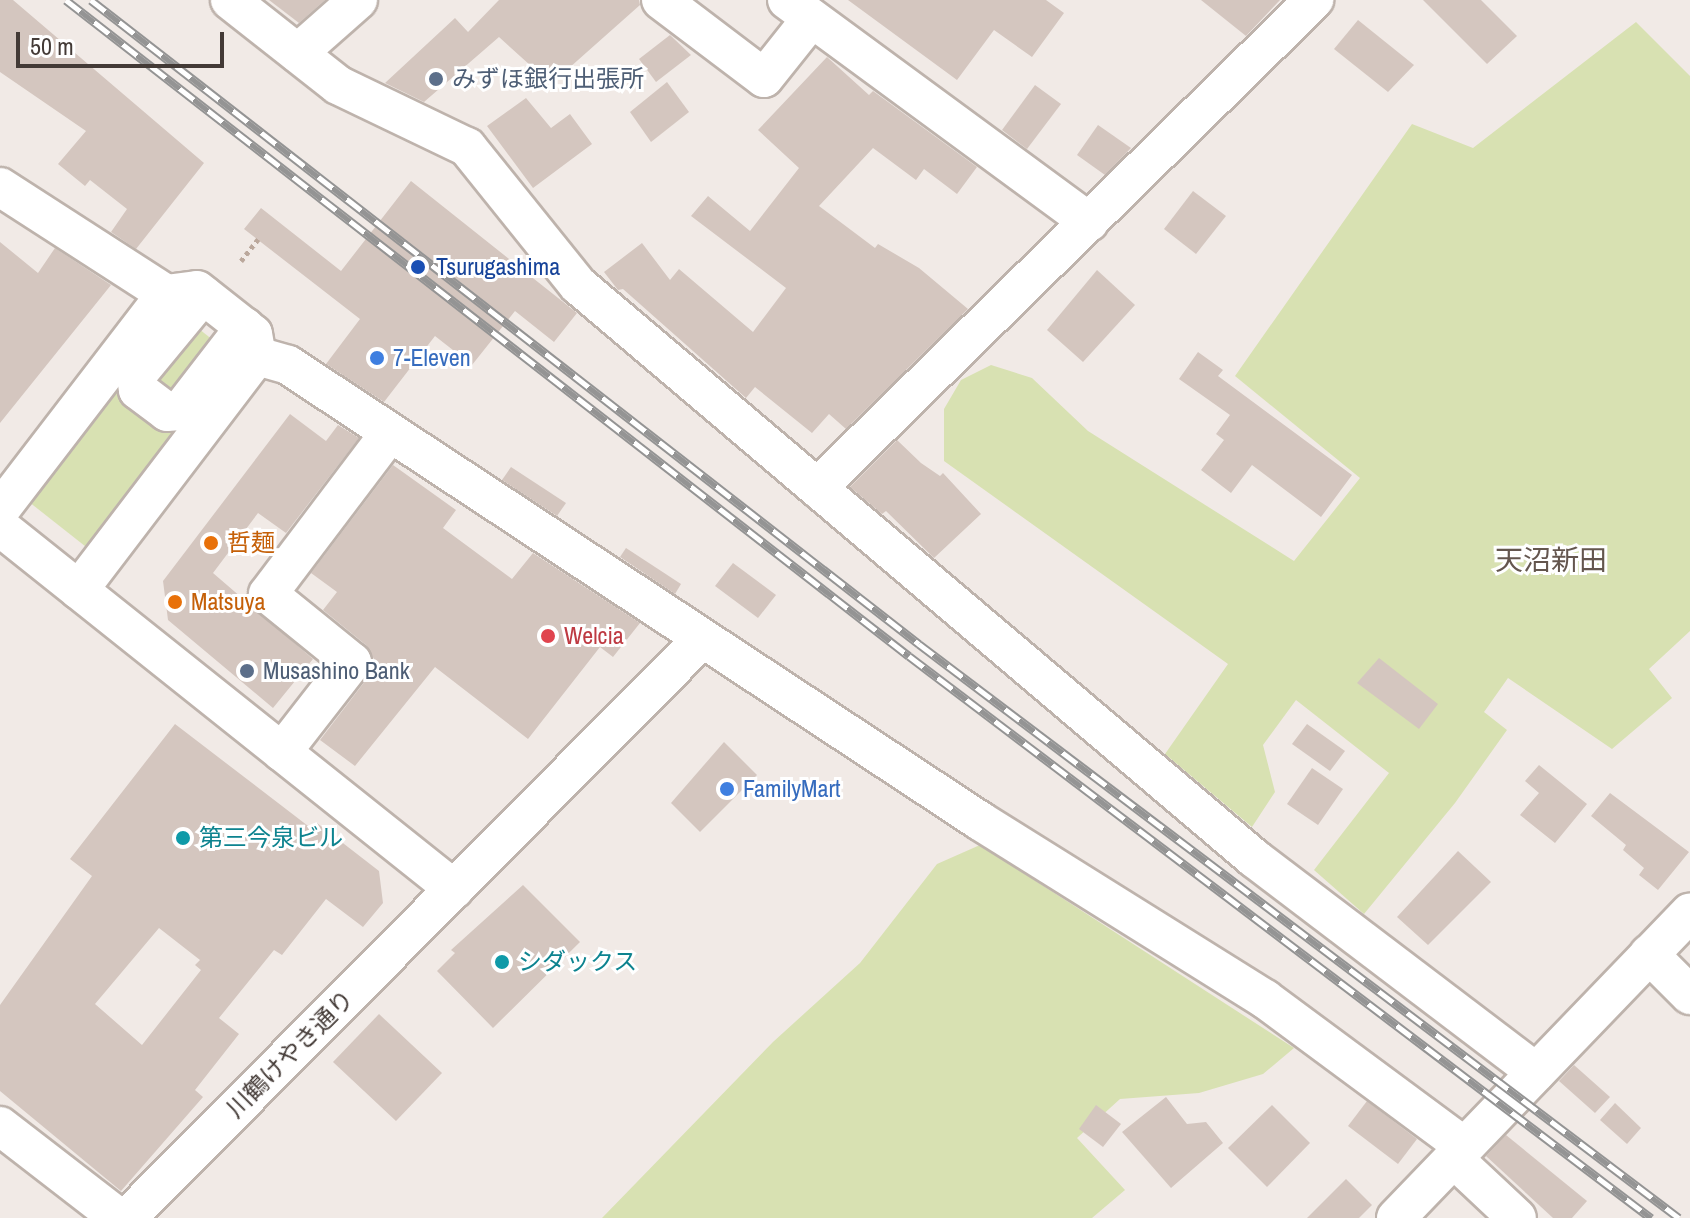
<!DOCTYPE html>
<meta charset="utf-8">
<style>
body{margin:0}
#map{position:relative;width:1690px;height:1218px;overflow:hidden;background:#f1eae6;font-family:"Archivo Narrow","Noto Sans JP",sans-serif}
div>[style]{position:absolute}
.green>*{inset:0;background:#d8e1b2}
.building>*{inset:0;background:#d4c6bf}
.path>*{height:5px;margin-top:-2.5px;transform-origin:0;background:repeating-linear-gradient(90deg,#bba89c 0 4px,transparent 0 8px)}
.roads{filter:drop-shadow(2px 0 #beb3ac) drop-shadow(-2px 0 #beb3ac) drop-shadow(0 2px #beb3ac) drop-shadow(0 -2px #beb3ac)}
.minor>*{height:38px;margin:-19px;padding:0 19px;transform-origin:19px;border-radius:19px;background:#fff}
.rail>*{height:9px;margin-top:-4.5px;transform-origin:0;background:repeating-linear-gradient(90deg,#fff 0 18px,#949494 0 36px);box-sizing:border-box;border-block:2px solid #949494}
.dots>*{width:22px;height:22px;translate:-50% -50%;box-sizing:border-box;border:4px solid #fff;border-radius:50%}
span{translate:-50% -50%;white-space:nowrap;text-align:center;line-height:1.15;-webkit-text-stroke:6px #fff;paint-order:stroke}
.service-label{font-size:24px;color:#4e5e75}
.left{translate:0 -50%;text-align:left}
.transit-label{font-size:24px;color:#164399}
.shop-label{font-size:24px;color:#366cbe}
.food-label{font-size:24px;color:#c56008}
.health-label{font-size:24px;color:#be3a42}
.culture-label{font-size:24px;color:#0d838f}
.street-label{font-size:24px;color:#433a36}
.quarter-label{font-size:28px;color:#64564e}
.scale{position:absolute;left:16px;top:32px;width:208px;height:36px;box-sizing:border-box;border:4px solid #433a36;border-top:0;padding-left:10px;font-size:24px;line-height:28px;white-space:nowrap;color:#433a36;-webkit-text-stroke:6px #fff;paint-order:stroke}
</style>
<div id="map">
<div class="green">
<i style="clip-path:polygon(1636px 22px,1690px 76px,1690px 631px,1649px 669px,1672px 698px,1612px 749px,1508px 678px,1484px 712px,1507px 730px,1455px 803px,1364px 914px,1314px 870px,1389px 773px,1296px 700px,1263px 745px,1275px 792px,1252px 827px,1165px 754px,1228px 664px,944px 461px,944px 409px,961px 380px,991px 365px,1032px 378px,1088px 431px,1294px 561px,1360px 478px,1235px 376px,1412px 124px,1473px 148px)"></i>
<i style="clip-path:polygon(199px 329px,218px 344px,184px 395px,151px 388px,155px 373px)"></i>
<i style="clip-path:polygon(123px 372px,187px 420px,90px 550px,24px 498px)"></i>
<i style="clip-path:polygon(980px 845px,1294px 1048px,1263px 1074px,1199px 1093px,1120px 1099px,1077px 1138px,1125px 1190px,1092px 1218px,602px 1218px,773px 1042px,860px 963px,937px 864px)"></i>
</div>
<div class="building">
<i style="clip-path:polygon(0 0,13px 0,204px 163px,136px 249px,111px 232px,127px 209px,90px 180px,85px 186px,58px 164px,86px 131px,0 72px)"></i>
<i style="clip-path:polygon(269px 0,325px 0,299px 23px)"></i>
<i style="clip-path:polygon(499px 0,639px 0,640px 5px,551px 84px,499px 37px,424px 102px,385px 83px,455px 18px,468px 32px)"></i>
<i style="clip-path:polygon(848px 0,1046px 0,1064px 13px,1032px 57px,994px 30px,957px 80px)"></i>
<i style="clip-path:polygon(1201px 0,1280px 0,1246px 36px)"></i>
<i style="clip-path:polygon(1423px 0,1481px 0,1517px 36px,1487px 64px)"></i>
<i style="clip-path:polygon(1358px 20px,1414px 65px,1388px 92px,1334px 49px)"></i>
<i style="clip-path:polygon(670px 35px,691px 55px,656px 82px,639px 59px)"></i>
<i style="clip-path:polygon(827px 57px,869px 95px,873px 91px,977px 167px,957px 194px,924px 169px,916px 180px,873px 148px,819px 206px,875px 248px,878px 244px,919px 268px,968px 309px,846px 429px,829px 414px,812px 433px,755px 387px,746px 398px,623px 289px,618px 290px,604px 272px,642px 243px,670px 280px,679px 269px,753px 332px,786px 288px,691px 216px,708px 196px,750px 231px,799px 168px,758px 130px)"></i>
<i style="clip-path:polygon(667px 82px,689px 112px,651px 142px,630px 112px)"></i>
<i style="clip-path:polygon(1035px 85px,1061px 104px,1027px 149px,1002px 130px)"></i>
<i style="clip-path:polygon(526px 98px,551px 128px,570px 114px,592px 144px,533px 188px,487px 126px)"></i>
<i style="clip-path:polygon(1098px 125px,1131px 148px,1105px 175px,1077px 155px)"></i>
<i style="clip-path:polygon(411px 181px,577px 313px,554px 342px,515px 311px,472px 365px,435px 336px,384px 402px,326px 364px,360px 319px,244px 229px,261px 208px,341px 271px)"></i>
<i style="clip-path:polygon(1193px 191px,1226px 216px,1196px 254px,1164px 229px)"></i>
<i style="clip-path:polygon(0 242px,38px 273px,55px 248px,111px 285px,0 423px)"></i>
<i style="clip-path:polygon(1097px 270px,1135px 305px,1083px 362px,1047px 330px)"></i>
<i style="clip-path:polygon(1198px 352px,1223px 370px,1218px 376px,1352px 475px,1321px 517px,1252px 465px,1231px 493px,1201px 470px,1224px 440px,1216px 434px,1230px 415px,1179px 379px)"></i>
<i style="clip-path:polygon(290px 414px,326px 441px,338px 425px,359px 438px,286px 533px,258px 513px,213px 573px,313px 659px,273px 708px,168px 620px,163px 581px)"></i>
<i style="clip-path:polygon(897px 440px,921px 463px,940px 476px,943px 473px,981px 514px,934px 558px,886px 511px,882px 514px,850px 487px)"></i>
<i style="clip-path:polygon(393px 465px,456px 510px,443px 528px,512px 579px,533px 553px,640px 623px,613px 657px,600px 647px,528px 739px,435px 667px,355px 766px,320px 740px,369px 676px,374px 659px,366px 645px,323px 610px,337px 592px,311px 573px)"></i>
<i style="clip-path:polygon(511px 467px,566px 503px,557px 516px,502px 480px)"></i>
<i style="clip-path:polygon(626px 548px,681px 584px,675px 594px,620px 557px)"></i>
<i style="clip-path:polygon(733px 563px,776px 595px,758px 618px,715px 586px)"></i>
<i style="clip-path:polygon(1379px 658px,1438px 704px,1419px 729px,1357px 683px)"></i>
<i style="clip-path:polygon(evenodd,175px 724px,312px 829px,317px 823px,379px 871px,383px 903px,363px 927px,326px 899px,282px 955px,274px 950px,219px 1018px,239px 1034px,195px 1090px,203px 1097px,121px 1191px,0 1091px,0 1005px,92px 876px,70px 859px,175px 724px,159px 928px,200px 960px,195px 965px,201px 970px,142px 1045px,95px 1004px,159px 928px)"></i>
<i style="clip-path:polygon(1307px 724px,1345px 751px,1330px 771px,1292px 744px)"></i>
<i style="clip-path:polygon(724px 742px,757px 775px,700px 832px,671px 803px)"></i>
<i style="clip-path:polygon(1539px 765px,1587px 804px,1555px 843px,1520px 815px,1539px 793px,1525px 781px)"></i>
<i style="clip-path:polygon(1312px 768px,1343px 789px,1318px 825px,1287px 804px)"></i>
<i style="clip-path:polygon(1610px 793px,1689px 852px,1658px 890px,1639px 875px,1644px 868px,1623px 850px,1626px 845px,1591px 816px)"></i>
<i style="clip-path:polygon(1458px 851px,1491px 882px,1428px 945px,1397px 917px)"></i>
<i style="clip-path:polygon(523px 885px,580px 942px,493px 1028px,437px 971px,455px 953px,451px 950px)"></i>
<i style="clip-path:polygon(379px 1014px,442px 1073px,396px 1121px,333px 1062px)"></i>
<i style="clip-path:polygon(1574px 1065px,1610px 1097px,1595px 1113px,1559px 1081px)"></i>
<i style="clip-path:polygon(1166px 1097px,1187px 1124px,1206px 1122px,1223px 1143px,1171px 1188px,1122px 1132px)"></i>
<i style="clip-path:polygon(1367px 1101px,1417px 1139px,1398px 1164px,1348px 1126px)"></i>
<i style="clip-path:polygon(1615px 1103px,1641px 1128px,1627px 1144px,1600px 1120px)"></i>
<i style="clip-path:polygon(1096px 1105px,1121px 1124px,1103px 1147px,1079px 1129px)"></i>
<i style="clip-path:polygon(1272px 1105px,1310px 1143px,1267px 1187px,1228px 1148px)"></i>
<i style="clip-path:polygon(1506px 1135px,1587px 1201px,1572px 1218px,1553px 1218px,1486px 1156px)"></i>
<i style="clip-path:polygon(1346px 1179px,1372px 1205px,1359px 1218px,1307px 1218px)"></i>
</div>
<div class="path">
<i style="left:241px;top:261px;width:28px;rotate:-52deg"></i>
</div>
<div class="roads">
<div class="minor">
<i style="left:230px;top:0;width:137px;rotate:38.2deg"></i>
<i style="left:338px;top:85px;width:143px;rotate:25.7deg"></i>
<i style="left:467px;top:147px;width:177px;rotate:51.2deg"></i>
<i style="left:578px;top:285px;width:886px;rotate:40.29deg"></i>
<i style="left:1254px;top:858px;width:354px;rotate:37.2deg"></i>
<i style="left:661px;top:0;width:129px;rotate:37.1deg"></i>
<i style="left:764px;top:78px;width:75px;rotate:-51.5deg"></i>
<i style="left:787px;top:0;width:375px;rotate:36.3deg"></i>
<i style="left:298px;top:53px;width:80px;rotate:-41.5deg"></i>
<i style="left:0;top:187px;width:197px;rotate:32.8deg"></i>
<i style="left:203px;top:295px;width:105px;rotate:129.6deg"></i>
<i style="left:136px;top:376px;width:14px;rotate:82deg"></i>
<i style="left:138px;top:390px;width:36px;rotate:37deg"></i>
<i style="left:167px;top:412px;width:13px;rotate:-4deg"></i>
<i style="left:180px;top:411px;width:106px;rotate:-52.3deg"></i>
<i style="left:257px;top:356px;width:32px;rotate:16deg"></i>
<i style="left:288px;top:365px;width:829px;rotate:33.38deg"></i>
<i style="left:980px;top:821px;width:336px;rotate:32deg"></i>
<i style="left:1265px;top:999px;width:247px;rotate:36.5deg"></i>
<i style="left:817px;top:488px;width:697px;rotate:-44.48deg"></i>
<i style="left:0;top:510px;width:272px;rotate:-52.5deg"></i>
<i style="left:166px;top:294px;width:31px;rotate:-7deg"></i>
<i style="left:197px;top:290px;width:71px;rotate:38.2deg"></i>
<i style="left:253px;top:334px;width:22px;rotate:80deg"></i>
<i style="left:257px;top:356px;width:294px;rotate:127.3deg"></i>
<i style="left:0;top:527px;width:581px;rotate:38.57deg"></i>
<i style="left:282px;top:752px;width:114px;rotate:-52.1deg"></i>
<i style="left:352px;top:662px;width:108px;rotate:-141deg"></i>
<i style="left:268px;top:594px;width:201px;rotate:-52.9deg"></i>
<i style="left:1649px;top:954px;width:58px;rotate:45deg"></i>
<i style="left:0;top:1126px;width:150px;rotate:37.7deg"></i>
<i style="left:1454px;top:1159px;width:86px;rotate:43.1deg"></i>
<i style="left:127px;top:1218px;width:816px;rotate:-45.2deg"></i>
<i style="left:1396px;top:1218px;width:424px;rotate:-46.1deg"></i>
</div>
</div>
<div class="rail">
<i style="left:66px;top:0;width:1068px;rotate:37.89deg"></i>
<i style="left:909px;top:656px;width:931px;rotate:37.14deg"></i>
<i style="left:91px;top:0;width:1049px;rotate:37.87deg"></i>
<i style="left:919px;top:644px;width:952px;rotate:37.06deg"></i>
</div>
<div class="dots">
<i style="left:436px;top:79px;background:#5c6f8a"></i>
<i style="left:418px;top:267px;background:#1a4fb4"></i>
<i style="left:377px;top:358px;background:#3f7fe0"></i>
<i style="left:211px;top:543px;background:#e8710a"></i>
<i style="left:175px;top:602px;background:#e8710a"></i>
<i style="left:548px;top:636px;background:#e0444e"></i>
<i style="left:247px;top:671px;background:#5c6f8a"></i>
<i style="left:727px;top:789px;background:#3f7fe0"></i>
<i style="left:183px;top:838px;background:#0f9aa8"></i>
<i style="left:502px;top:962px;background:#0f9aa8"></i>
</div>
<div class="service-label">
<span class="left" style="left:452px;top:79px">みずほ銀行出張所</span>
<span class="left" style="left:263px;top:671px">Musashino Bank</span>
</div>
<div class="transit-label">
<span class="left" style="left:436px;top:267px">Tsurugashima</span>
</div>
<div class="shop-label">
<span class="left" style="left:393px;top:358px">7-Eleven</span>
<span class="left" style="left:743px;top:789px">FamilyMart</span>
</div>
<div class="food-label">
<span class="left" style="left:227px;top:543px">哲麺</span>
<span class="left" style="left:191px;top:602px">Matsuya</span>
</div>
<div class="health-label">
<span class="left" style="left:564px;top:636px">Welcia</span>
</div>
<div class="culture-label">
<span class="left" style="left:199px;top:838px">第三今泉ビル</span>
<span class="left" style="left:518px;top:962px">シダックス</span>
</div>
<div class="street-label">
<span style="left:290px;top:1054px;rotate:-45deg">川鶴けやき通り</span>
</div>
<div class="quarter-label">
<span style="left:1551px;top:560px">天沼新田</span>
</div>
<div class="scale">50 m</div>
</div>
